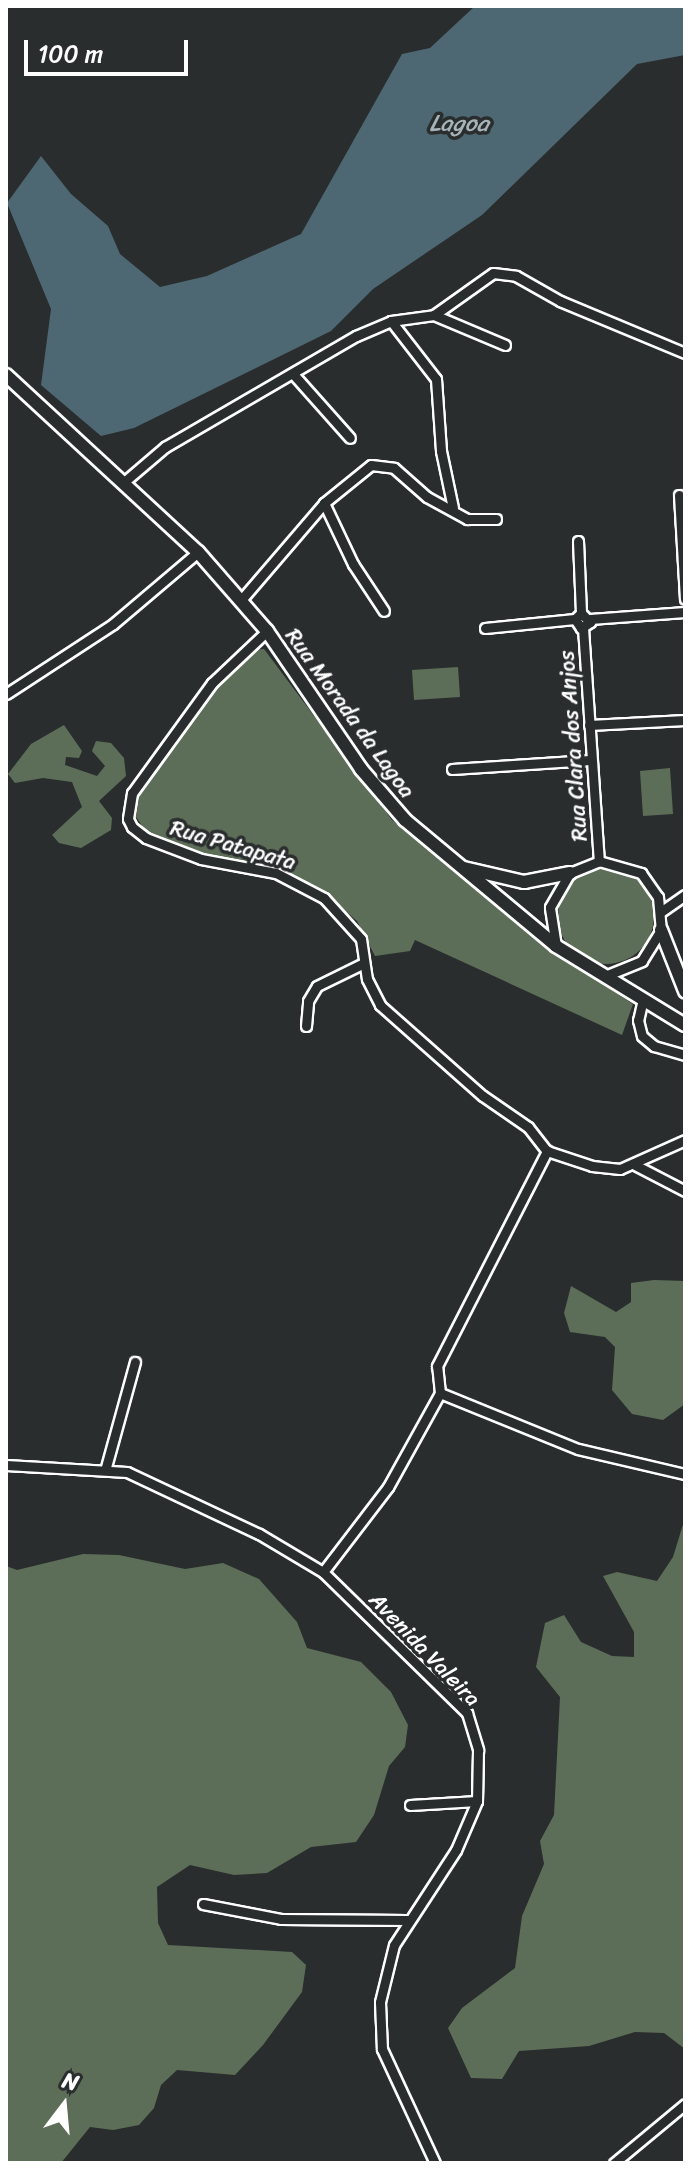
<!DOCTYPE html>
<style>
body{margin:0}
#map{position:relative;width:691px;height:2169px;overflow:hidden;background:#2a2d2e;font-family:Sriracha,sans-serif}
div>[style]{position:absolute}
.green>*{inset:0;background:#5d6e58}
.round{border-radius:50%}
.water>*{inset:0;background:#4e6873}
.roads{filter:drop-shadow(2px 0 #fff) drop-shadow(-2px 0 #fff) drop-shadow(0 2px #fff) drop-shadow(0 -2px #fff)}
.street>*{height:9px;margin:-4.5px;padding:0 4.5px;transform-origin:4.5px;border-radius:4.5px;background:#2a2d2e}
.secondary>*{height:12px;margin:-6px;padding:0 6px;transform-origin:6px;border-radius:6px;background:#2a2d2e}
span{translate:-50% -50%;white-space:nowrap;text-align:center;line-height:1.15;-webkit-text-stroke:7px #2a2d2e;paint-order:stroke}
.street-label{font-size:22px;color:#fff}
.water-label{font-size:24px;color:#a6b4b9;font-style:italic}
.frame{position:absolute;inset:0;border:8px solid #fff;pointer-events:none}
.north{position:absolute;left:24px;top:2065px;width:80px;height:80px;-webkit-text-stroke:6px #2a2d2e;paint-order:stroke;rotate:16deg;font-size:22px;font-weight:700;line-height:32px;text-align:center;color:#fff}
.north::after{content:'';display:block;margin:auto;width:28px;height:36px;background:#fff;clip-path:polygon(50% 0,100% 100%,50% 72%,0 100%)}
.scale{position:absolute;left:24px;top:40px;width:164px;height:36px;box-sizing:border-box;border:4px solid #fff;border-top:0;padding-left:10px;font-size:24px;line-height:28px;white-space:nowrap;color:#fff;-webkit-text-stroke:6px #2a2d2e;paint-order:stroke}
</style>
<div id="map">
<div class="green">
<i style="clip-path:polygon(264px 649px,392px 820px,569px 962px,633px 1004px,622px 1035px,415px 940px,410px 951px,375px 956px,357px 921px,323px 892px,268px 866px,232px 865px,145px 830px,136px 817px,137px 796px,218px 685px,249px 650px)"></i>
<i style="clip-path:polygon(458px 667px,460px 697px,414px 700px,412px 670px)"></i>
<i style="clip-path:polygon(64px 725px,82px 751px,79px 758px,66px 757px,65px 765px,97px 776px,105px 766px,92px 751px,96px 741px,111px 743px,124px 758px,126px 776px,99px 801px,112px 818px,111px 830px,81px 848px,59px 843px,52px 835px,82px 807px,72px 782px,43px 778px,15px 783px,8px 774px,31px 744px)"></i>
<i style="clip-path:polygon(670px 768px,673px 814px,643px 816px,640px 771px)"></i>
<i class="round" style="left:558px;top:868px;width:96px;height:96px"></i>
<i style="clip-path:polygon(654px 1280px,685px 1281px,685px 1404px,663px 1420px,632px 1414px,612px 1390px,615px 1347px,605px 1337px,570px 1332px,564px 1313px,571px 1286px,616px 1312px,631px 1302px,631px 1283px)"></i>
<i style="clip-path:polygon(685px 1518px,685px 2049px,664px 2033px,635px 2032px,589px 2046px,519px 2051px,502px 2079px,471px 2078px,448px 2028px,462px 2008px,515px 1968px,522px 1916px,544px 1864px,540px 1841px,554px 1815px,560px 1697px,536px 1667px,545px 1623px,564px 1615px,581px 1642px,612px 1656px,634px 1657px,634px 1632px,603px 1576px,617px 1572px,657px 1581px,673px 1557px)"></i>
<i style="clip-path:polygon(83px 1554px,119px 1555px,185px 1569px,223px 1563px,259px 1579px,297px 1622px,307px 1648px,361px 1662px,391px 1692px,408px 1725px,405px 1747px,389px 1766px,374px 1815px,356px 1842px,311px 1847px,267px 1873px,234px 1875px,190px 1865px,157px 1887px,158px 1923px,168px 1945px,292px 1952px,306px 1965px,302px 1992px,263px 2045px,235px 2075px,177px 2070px,161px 2085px,154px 2108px,139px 2125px,113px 2130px,90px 2127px,61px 2163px,6px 2163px,6px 1566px,17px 1570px)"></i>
</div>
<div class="water">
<i style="clip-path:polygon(475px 6px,685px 6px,685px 55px,637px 64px,482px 215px,373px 289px,331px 331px,134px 428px,101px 436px,41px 385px,51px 309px,7px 203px,41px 156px,71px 194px,108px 226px,120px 254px,160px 287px,207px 276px,301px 234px,402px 54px,430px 48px)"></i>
</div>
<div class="roads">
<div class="street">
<i style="left:434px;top:315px;width:77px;rotate:22.9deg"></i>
<i style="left:391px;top:321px;width:73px;rotate:52.2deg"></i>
<i style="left:436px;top:379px;width:72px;rotate:86deg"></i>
<i style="left:441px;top:451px;width:58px;rotate:78.1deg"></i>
<i style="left:294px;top:375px;width:84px;rotate:48.4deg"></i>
<i style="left:124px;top:482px;width:54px;rotate:-40.5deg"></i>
<i style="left:165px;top:447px;width:221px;rotate:-30.2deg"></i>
<i style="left:356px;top:336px;width:38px;rotate:-23deg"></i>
<i style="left:391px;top:321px;width:43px;rotate:-7.9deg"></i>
<i style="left:434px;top:315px;width:72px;rotate:-35.4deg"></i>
<i style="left:493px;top:273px;width:23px;rotate:7deg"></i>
<i style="left:516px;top:276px;width:51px;rotate:29.6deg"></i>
<i style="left:560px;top:301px;width:135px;rotate:22.6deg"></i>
<i style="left:679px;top:495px;width:104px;rotate:86.7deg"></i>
<i style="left:324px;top:503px;width:68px;rotate:64.6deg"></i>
<i style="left:353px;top:564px;width:56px;rotate:56.6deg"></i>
<i style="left:578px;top:541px;width:72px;rotate:87.6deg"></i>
<i style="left:241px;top:600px;width:128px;rotate:-49.4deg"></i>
<i style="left:324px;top:503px;width:60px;rotate:-39deg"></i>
<i style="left:371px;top:465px;width:23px;rotate:7deg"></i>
<i style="left:394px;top:468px;width:44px;rotate:41.3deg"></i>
<i style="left:427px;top:497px;width:46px;rotate:28.8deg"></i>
<i style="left:467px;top:519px;width:29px"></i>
<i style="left:590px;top:619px;width:95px;rotate:-4.2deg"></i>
<i style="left:485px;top:628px;width:90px;rotate:-5.7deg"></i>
<i style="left:575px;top:619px;width:8px;rotate:-45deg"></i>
<i style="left:581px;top:613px;width:13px;rotate:45deg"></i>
<i style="left:590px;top:622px;width:11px;rotate:146deg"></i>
<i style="left:581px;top:628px;width:11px;rotate:-124deg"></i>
<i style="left:583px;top:628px;width:234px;rotate:86.1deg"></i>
<i style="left:267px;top:631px;width:76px;rotate:136.6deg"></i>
<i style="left:212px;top:683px;width:136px;rotate:126deg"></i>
<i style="left:132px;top:793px;width:26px;rotate:99deg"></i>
<i style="left:128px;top:819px;width:9px;rotate:63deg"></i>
<i style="left:132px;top:827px;width:18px;rotate:38deg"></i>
<i style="left:146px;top:838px;width:59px;rotate:20.9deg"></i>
<i style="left:201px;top:859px;width:76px;rotate:10.6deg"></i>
<i style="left:276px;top:873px;width:54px;rotate:27.5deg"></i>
<i style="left:324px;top:898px;width:55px;rotate:47.9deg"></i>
<i style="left:361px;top:939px;width:40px;rotate:81.5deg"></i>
<i style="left:367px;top:979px;width:29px;rotate:63deg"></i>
<i style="left:380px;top:1005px;width:137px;rotate:41.5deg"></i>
<i style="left:483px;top:1096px;width:55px;rotate:34.6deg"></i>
<i style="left:528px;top:1127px;width:31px;rotate:52deg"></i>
<i style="left:547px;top:1151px;width:47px;rotate:18.4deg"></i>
<i style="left:592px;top:1166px;width:28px;rotate:6deg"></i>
<i style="left:620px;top:1169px;width:71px;rotate:-24deg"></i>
<i style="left:6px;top:694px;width:128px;rotate:-33.2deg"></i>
<i style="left:113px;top:624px;width:111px;rotate:-40.3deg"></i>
<i style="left:589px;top:725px;width:96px;rotate:-3deg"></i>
<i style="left:452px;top:769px;width:138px;rotate:-3.7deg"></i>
<i style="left:662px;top:911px;width:28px;rotate:-35deg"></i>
<i style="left:556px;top:946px;width:39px;rotate:-99deg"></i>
<i style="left:550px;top:907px;width:39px;rotate:-60deg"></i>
<i style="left:570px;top:873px;width:31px;rotate:-22deg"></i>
<i style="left:599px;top:861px;width:44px;rotate:15.9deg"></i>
<i style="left:641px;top:873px;width:29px;rotate:55deg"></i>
<i style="left:658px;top:897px;width:33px;rotate:85deg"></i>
<i style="left:661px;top:930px;width:36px;rotate:122deg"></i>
<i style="left:642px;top:961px;width:40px;rotate:158deg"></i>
<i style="left:643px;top:999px;width:22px;rotate:103deg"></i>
<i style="left:638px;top:1020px;width:16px;rotate:76deg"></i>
<i style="left:642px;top:1036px;width:16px;rotate:40deg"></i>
<i style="left:654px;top:1046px;width:32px;rotate:16deg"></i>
<i style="left:306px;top:1026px;width:25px;rotate:-85deg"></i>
<i style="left:308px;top:1001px;width:17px;rotate:-59deg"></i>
<i style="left:317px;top:986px;width:52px;rotate:-26.1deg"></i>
<i style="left:635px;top:1165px;width:56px;rotate:27.5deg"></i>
<i style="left:440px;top:1393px;width:149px;rotate:22.1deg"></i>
<i style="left:578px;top:1449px;width:110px;rotate:13.2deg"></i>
<i style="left:6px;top:1465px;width:121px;rotate:3.3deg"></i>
<i style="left:127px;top:1472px;width:146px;rotate:25.2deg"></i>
<i style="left:259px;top:1534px;width:74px;rotate:30.7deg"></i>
<i style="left:323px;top:1572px;width:202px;rotate:44.4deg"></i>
<i style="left:467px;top:1713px;width:39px;rotate:73deg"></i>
<i style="left:478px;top:1750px;width:51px;rotate:91.1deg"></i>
<i style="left:477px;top:1801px;width:53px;rotate:113.2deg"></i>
<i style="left:456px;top:1850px;width:113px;rotate:123.1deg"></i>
<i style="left:394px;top:1945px;width:59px;rotate:103.8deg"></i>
<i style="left:380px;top:2002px;width:47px;rotate:87.6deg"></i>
<i style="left:382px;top:2049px;width:126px;rotate:65.1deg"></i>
<i style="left:106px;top:1467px;width:109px;rotate:-74.6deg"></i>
<i style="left:323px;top:1572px;width:107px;rotate:-52.6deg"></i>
<i style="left:388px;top:1487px;width:107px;rotate:-61deg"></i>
<i style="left:440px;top:1393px;width:27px;rotate:-96deg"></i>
<i style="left:437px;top:1366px;width:242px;rotate:-62.9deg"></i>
<i style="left:410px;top:1805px;width:67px;rotate:-3.4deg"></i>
<i style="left:203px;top:1904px;width:79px;rotate:10.9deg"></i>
<i style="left:281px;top:1919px;width:126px;rotate:0.5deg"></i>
<i style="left:614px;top:2163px;width:92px;rotate:-39.7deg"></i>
</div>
<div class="secondary">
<i style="left:6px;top:375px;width:261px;rotate:42.7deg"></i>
<i style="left:198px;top:552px;width:105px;rotate:48.9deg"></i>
<i style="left:267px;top:631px;width:167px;rotate:55.7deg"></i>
<i style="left:361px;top:769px;width:67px;rotate:49.2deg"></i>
<i style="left:405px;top:820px;width:197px;rotate:39.8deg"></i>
<i style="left:556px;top:946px;width:151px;rotate:31.5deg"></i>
<i style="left:464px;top:868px;width:62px;rotate:13.1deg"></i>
<i style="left:524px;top:882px;width:47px;rotate:-11.1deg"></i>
<i style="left:661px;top:930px;width:66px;rotate:68.5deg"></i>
</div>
</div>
<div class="street-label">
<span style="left:350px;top:713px;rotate:54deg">Rua Morada da Lagoa</span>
<span style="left:573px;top:746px;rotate:-94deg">Rua Clara dos Anjos</span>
<span style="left:233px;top:845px;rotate:16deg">Rua Patapata</span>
<span style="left:425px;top:1649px;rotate:46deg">Avenida Valeira</span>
</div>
<div class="water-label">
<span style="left:459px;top:124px">Lagoa</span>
</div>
<div class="frame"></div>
<div class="north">N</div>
<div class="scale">100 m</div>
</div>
